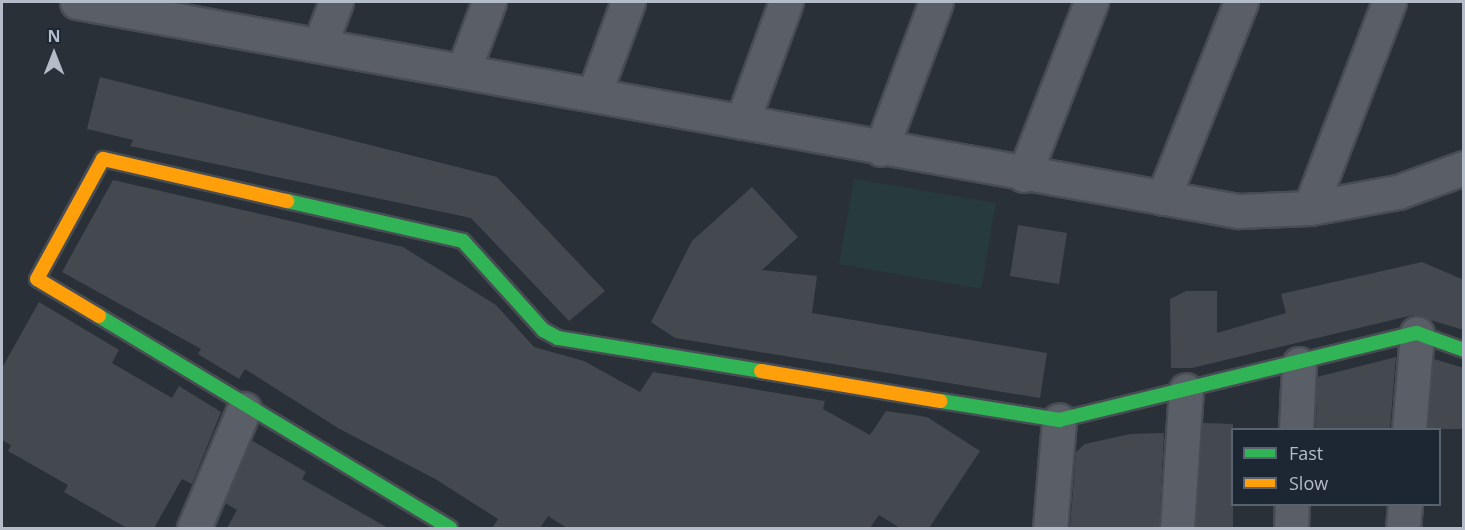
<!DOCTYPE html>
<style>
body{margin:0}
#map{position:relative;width:1465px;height:530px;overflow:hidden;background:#2a3038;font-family:"Open Sans",sans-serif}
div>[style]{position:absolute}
.green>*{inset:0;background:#273a3e}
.building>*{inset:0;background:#444950}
.roads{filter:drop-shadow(2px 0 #484c53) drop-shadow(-2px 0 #484c53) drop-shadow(0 2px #484c53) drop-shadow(0 -2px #484c53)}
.street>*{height:33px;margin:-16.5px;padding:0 16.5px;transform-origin:16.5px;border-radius:16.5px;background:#5a5e66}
.fast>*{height:14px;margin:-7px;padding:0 7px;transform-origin:7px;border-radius:7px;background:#30b455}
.slow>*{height:14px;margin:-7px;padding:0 7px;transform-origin:7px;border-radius:7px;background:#ff9f0a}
span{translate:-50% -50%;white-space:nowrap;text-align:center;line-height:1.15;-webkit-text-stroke:5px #1d2633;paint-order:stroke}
.frame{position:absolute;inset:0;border:3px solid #b4bcc9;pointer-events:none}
.legend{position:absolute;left:1231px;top:428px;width:210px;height:78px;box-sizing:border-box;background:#1d2633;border:2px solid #59626f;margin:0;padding:8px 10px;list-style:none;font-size:18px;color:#b4bcc9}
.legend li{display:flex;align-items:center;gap:12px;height:30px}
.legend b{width:30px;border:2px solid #59626f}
.north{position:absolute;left:24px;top:24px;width:60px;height:60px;-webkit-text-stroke:4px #1d2633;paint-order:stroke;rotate:0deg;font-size:16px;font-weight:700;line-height:24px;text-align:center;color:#b4bcc9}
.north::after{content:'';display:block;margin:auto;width:21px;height:27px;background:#b4bcc9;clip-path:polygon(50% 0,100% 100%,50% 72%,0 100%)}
</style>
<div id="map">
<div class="green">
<i style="clip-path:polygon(854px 179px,996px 203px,981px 289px,839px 264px)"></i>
</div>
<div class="building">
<i style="clip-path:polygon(100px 77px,497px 177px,605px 291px,569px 321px,471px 218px,130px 146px,133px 140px,87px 129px)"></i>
<i style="clip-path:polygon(113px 180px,403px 247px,496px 305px,534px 347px,584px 361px,640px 392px,653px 372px,825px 401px,823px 409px,870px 435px,886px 411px,927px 417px,980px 451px,929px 528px,900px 528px,879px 515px,870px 528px,567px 528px,548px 516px,540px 528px,492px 528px,498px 519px,437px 480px,338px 428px,245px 369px,239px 379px,198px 354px,201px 349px,62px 272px)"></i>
<i style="clip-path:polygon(752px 187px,798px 237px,762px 270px,817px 276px,812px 313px,1047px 353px,1040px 398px,675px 338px,651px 322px,692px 241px)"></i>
<i style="clip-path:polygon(1018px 225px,1067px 233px,1059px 284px,1010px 276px)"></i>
<i style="clip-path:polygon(1422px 262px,1464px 280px,1464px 330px,1413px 315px,1192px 368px,1171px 368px,1170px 299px,1186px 291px,1217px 291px,1217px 333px,1286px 313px,1281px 294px)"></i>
<i style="clip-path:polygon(39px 302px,119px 350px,112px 363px,172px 398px,179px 386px,221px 412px,192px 484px,182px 479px,154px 528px,127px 528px,64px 492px,68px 485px,8px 451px,11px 445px,2px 440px,2px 368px)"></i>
<i style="clip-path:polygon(1396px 357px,1390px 429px,1316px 429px,1317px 377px)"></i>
<i style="clip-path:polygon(1434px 359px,1464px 368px,1464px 429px,1428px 429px)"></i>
<i style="clip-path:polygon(1203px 423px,1233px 424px,1233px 528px,1196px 528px)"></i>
<i style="clip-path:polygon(1164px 433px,1159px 528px,1070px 528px,1076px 452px,1085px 444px,1130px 434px)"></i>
<i style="clip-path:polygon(251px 440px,306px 472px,302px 479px,388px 528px,227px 528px,237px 510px,225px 503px)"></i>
</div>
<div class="roads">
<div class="street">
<i style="left:77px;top:2px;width:1181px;rotate:10.2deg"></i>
<i style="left:1239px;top:211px;width:71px;rotate:-2.4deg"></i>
<i style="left:1310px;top:208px;width:89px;rotate:-10.3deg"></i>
<i style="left:1398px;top:192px;width:70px;rotate:-20deg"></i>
<i style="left:320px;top:44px;width:45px;rotate:-69.1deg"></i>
<i style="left:464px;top:69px;width:72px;rotate:-69.5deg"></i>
<i style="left:594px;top:94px;width:98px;rotate:-69.7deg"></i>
<i style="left:742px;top:122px;width:128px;rotate:-69.9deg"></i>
<i style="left:881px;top:149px;width:157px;rotate:-69.5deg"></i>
<i style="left:1024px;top:175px;width:186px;rotate:-68.8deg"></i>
<i style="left:1163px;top:198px;width:211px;rotate:-68.3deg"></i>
<i style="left:1310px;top:208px;width:221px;rotate:-69deg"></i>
<i style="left:1296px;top:430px;width:66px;rotate:-87.4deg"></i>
<i style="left:1409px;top:430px;width:97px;rotate:-85.3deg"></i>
<i style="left:194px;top:528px;width:129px;rotate:-67.2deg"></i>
<i style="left:1050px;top:528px;width:108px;rotate:-85.2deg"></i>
<i style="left:1177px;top:528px;width:138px;rotate:-86.3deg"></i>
<i style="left:1291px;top:528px;width:24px;rotate:-88deg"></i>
<i style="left:1403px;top:528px;width:24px;rotate:-85deg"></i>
</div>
<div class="fast">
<i style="left:287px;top:201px;width:180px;rotate:12.8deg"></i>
<i style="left:463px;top:241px;width:120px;rotate:48deg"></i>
<i style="left:543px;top:330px;width:17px;rotate:28deg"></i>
<i style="left:558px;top:338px;width:206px;rotate:9.2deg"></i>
<i style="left:99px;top:316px;width:410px;rotate:31.1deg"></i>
<i style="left:941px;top:401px;width:120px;rotate:9.1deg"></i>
<i style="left:1059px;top:420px;width:368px;rotate:-13.7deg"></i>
<i style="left:1417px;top:333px;width:50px;rotate:19.9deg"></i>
</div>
<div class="slow">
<i style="left:99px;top:316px;width:72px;rotate:-149.2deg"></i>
<i style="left:37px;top:279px;width:137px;rotate:-61.2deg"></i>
<i style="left:103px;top:159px;width:189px;rotate:12.9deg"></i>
<i style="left:761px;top:371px;width:182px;rotate:9.5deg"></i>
</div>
</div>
<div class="frame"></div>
<ul class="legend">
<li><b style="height:8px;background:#30b455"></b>Fast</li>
<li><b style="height:8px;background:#ff9f0a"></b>Slow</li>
</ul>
<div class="north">N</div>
</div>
